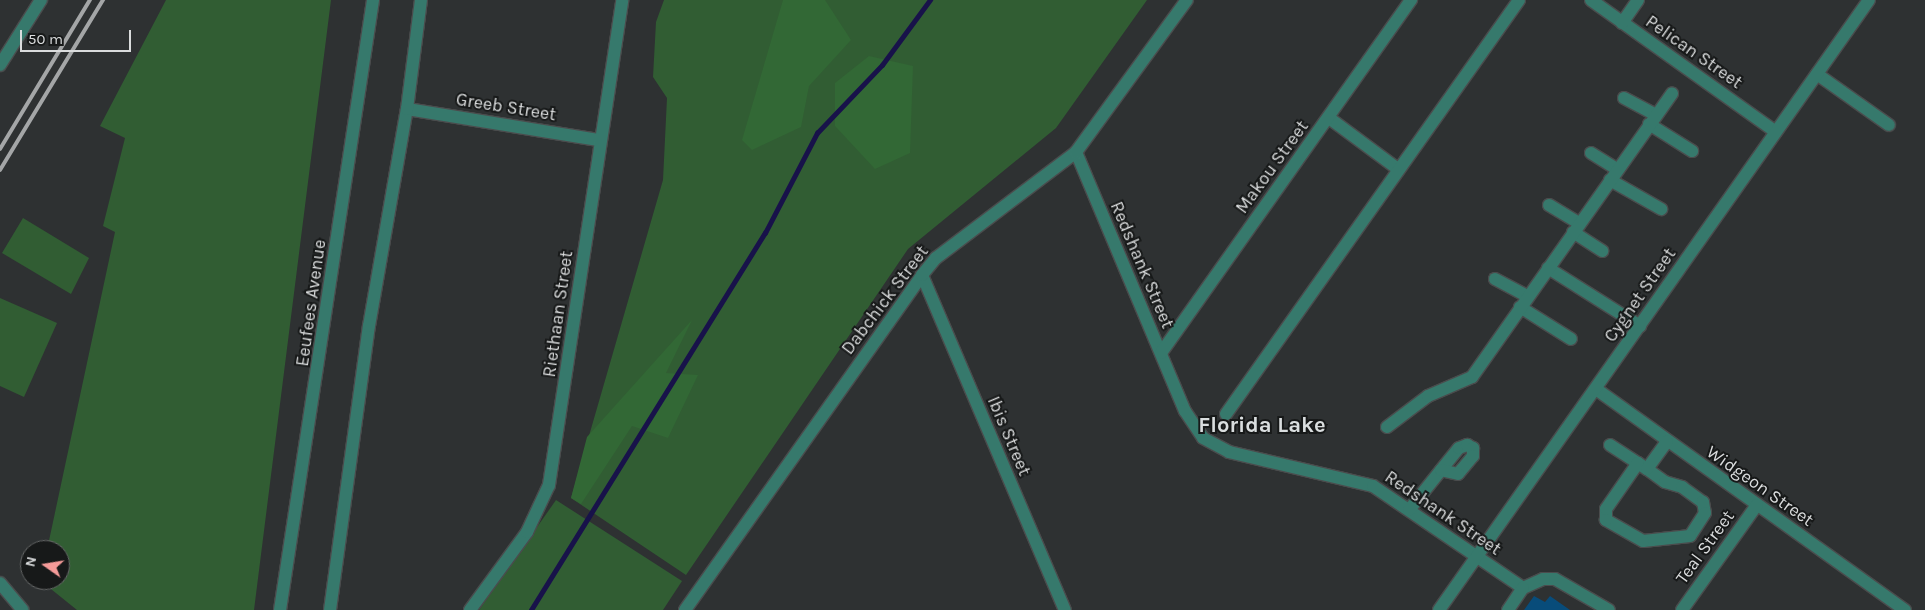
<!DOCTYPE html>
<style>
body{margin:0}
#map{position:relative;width:1925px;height:610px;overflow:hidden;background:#2e3132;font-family:Karla,sans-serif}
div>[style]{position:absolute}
.green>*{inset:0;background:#315d33}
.forest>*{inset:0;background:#326835}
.stream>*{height:4.5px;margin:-2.25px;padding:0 2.25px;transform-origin:2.25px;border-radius:2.25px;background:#18124a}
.building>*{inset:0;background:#084c7a}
.roads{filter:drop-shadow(1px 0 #4a4c4d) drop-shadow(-1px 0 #4a4c4d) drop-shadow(0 1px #4a4c4d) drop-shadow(0 -1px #4a4c4d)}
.minor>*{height:12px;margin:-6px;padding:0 6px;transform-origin:6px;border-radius:6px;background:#36796c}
.rail>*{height:4px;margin:-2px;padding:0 2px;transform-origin:2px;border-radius:2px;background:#a4a6a7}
span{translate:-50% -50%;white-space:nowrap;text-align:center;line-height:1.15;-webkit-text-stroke:4px #171919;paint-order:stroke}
.street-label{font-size:18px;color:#dadcdd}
.district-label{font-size:22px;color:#dadedf;font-weight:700}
.north{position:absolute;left:20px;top:540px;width:50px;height:50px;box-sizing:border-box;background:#171919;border:1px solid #656767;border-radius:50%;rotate:283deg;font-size:14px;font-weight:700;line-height:20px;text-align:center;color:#dadcdd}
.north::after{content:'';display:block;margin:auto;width:18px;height:22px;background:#f59b99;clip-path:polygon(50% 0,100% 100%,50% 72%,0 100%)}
.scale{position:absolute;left:20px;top:30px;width:111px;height:22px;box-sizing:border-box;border:2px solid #dadcdd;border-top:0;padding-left:6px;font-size:15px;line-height:18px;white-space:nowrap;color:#dadcdd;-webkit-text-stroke:4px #171919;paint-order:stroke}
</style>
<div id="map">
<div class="green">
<i style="clip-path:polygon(166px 0,331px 0,254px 610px,77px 610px,41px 581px,60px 580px,60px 550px,47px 550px,115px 232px,103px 226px,125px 138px,100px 126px)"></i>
<i style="clip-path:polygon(664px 0,1147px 0,1056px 128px,908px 249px,686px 575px,571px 498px,663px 180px,667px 98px,653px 77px,656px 22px)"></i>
<i style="clip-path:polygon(23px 218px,89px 258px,71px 294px,2px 253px)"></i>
<i style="clip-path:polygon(0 298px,57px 323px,24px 397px,0 386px)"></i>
<i style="clip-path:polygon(556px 500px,682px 581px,663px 610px,479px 610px)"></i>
</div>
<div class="forest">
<i style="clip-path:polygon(783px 0,825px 0,851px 40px,809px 86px,801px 127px,752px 150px,742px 140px)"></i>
<i style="clip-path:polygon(869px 56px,913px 66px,910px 153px,875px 169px,835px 126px,835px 83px)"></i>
<i style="clip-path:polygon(692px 320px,666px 373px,698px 375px,668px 438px,632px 426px,581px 504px,571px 498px,587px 437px)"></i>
</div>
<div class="stream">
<i style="left:531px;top:610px;width:444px;rotate:-58.2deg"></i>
<i style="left:765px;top:233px;width:113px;rotate:-62.5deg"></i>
<i style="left:817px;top:133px;width:94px;rotate:-46.3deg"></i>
<i style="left:882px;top:65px;width:81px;rotate:-53.6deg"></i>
</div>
<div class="building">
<i style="clip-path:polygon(1534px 596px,1545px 602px,1550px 596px,1570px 610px,1524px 610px)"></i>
</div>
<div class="roads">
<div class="minor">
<i style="left:1591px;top:0;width:227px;rotate:35.5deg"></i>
<i style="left:1622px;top:23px;width:28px;rotate:-55deg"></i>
<i style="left:0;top:65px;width:77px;rotate:-57.8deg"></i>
<i style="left:1817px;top:74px;width:88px;rotate:35.3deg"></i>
<i style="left:1624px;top:98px;width:36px;rotate:28deg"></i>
<i style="left:407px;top:109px;width:194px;rotate:9.2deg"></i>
<i style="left:1329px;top:118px;width:86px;rotate:36.5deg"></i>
<i style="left:1649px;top:124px;width:51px;rotate:32.1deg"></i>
<i style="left:1076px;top:152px;width:281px;rotate:67.2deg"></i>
<i style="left:1185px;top:411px;width:32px;rotate:56deg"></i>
<i style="left:1203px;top:438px;width:30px;rotate:28deg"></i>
<i style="left:1229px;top:452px;width:148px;rotate:13.3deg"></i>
<i style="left:1373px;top:486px;width:181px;rotate:34.2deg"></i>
<i style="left:1523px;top:588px;width:22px;rotate:-24deg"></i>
<i style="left:1543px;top:579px;width:12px"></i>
<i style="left:1555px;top:579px;width:62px;rotate:29.9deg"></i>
<i style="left:1591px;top:153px;width:31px;rotate:32deg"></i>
<i style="left:1610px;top:180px;width:59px;rotate:29.6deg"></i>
<i style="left:1549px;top:205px;width:35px;rotate:31deg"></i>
<i style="left:1573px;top:232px;width:35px;rotate:33deg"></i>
<i style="left:1548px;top:268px;width:109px;rotate:32.2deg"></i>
<i style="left:922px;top:275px;width:364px;rotate:66.9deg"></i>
<i style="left:1495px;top:279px;width:36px;rotate:28deg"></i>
<i style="left:1520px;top:307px;width:60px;rotate:32.1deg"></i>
<i style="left:1161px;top:353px;width:433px;rotate:-54.7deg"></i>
<i style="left:1596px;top:389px;width:380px;rotate:35.6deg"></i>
<i style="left:1226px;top:414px;width:507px;rotate:-54.71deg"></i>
<i style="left:1387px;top:427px;width:51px;rotate:-37.1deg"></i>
<i style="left:1428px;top:396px;width:48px;rotate:-23.4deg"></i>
<i style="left:1472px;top:377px;width:347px;rotate:-54.8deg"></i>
<i style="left:1610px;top:445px;width:33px;rotate:33deg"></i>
<i style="left:1638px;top:463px;width:11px;rotate:34deg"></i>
<i style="left:1647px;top:469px;width:22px;rotate:36deg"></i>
<i style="left:1665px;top:482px;width:18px;rotate:16deg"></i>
<i style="left:1682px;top:487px;width:26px;rotate:36deg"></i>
<i style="left:1703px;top:502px;width:11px;rotate:80deg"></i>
<i style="left:1705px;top:513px;width:27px;rotate:123deg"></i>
<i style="left:1690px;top:536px;width:47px;rotate:173.9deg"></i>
<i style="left:1643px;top:541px;width:43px;rotate:-150.4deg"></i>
<i style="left:1606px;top:520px;width:11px;rotate:-90deg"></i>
<i style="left:1606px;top:509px;width:56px;rotate:-55.2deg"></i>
<i style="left:1647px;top:469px;width:34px;rotate:-54deg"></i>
<i style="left:1409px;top:510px;width:51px;rotate:-51.3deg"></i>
<i style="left:1441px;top:470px;width:28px;rotate:-51deg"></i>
<i style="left:1459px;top:448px;width:9px;rotate:-21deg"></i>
<i style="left:1467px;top:445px;width:7px;rotate:27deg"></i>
<i style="left:1473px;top:448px;width:8px;rotate:90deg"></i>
<i style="left:1473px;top:456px;width:23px;rotate:130deg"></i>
<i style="left:1458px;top:474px;width:17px;rotate:-167deg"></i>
<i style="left:0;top:583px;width:35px;rotate:50deg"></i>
<i style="left:280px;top:610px;width:617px;rotate:-81.33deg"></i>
<i style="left:330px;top:610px;width:287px;rotate:-82.2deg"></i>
<i style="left:369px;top:326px;width:220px;rotate:-80.1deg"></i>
<i style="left:407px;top:109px;width:110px;rotate:-82.7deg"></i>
<i style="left:470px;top:610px;width:97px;rotate:-53.8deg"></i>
<i style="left:527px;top:532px;width:52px;rotate:-64.9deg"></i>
<i style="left:549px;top:485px;width:490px;rotate:-81.4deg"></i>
<i style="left:685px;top:610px;width:410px;rotate:-54.7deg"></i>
<i style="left:922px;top:275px;width:22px;rotate:-51deg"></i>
<i style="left:936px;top:258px;width:176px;rotate:-37.1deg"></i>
<i style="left:1076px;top:152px;width:188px;rotate:-53.9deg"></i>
<i style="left:1439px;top:610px;width:746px;rotate:-54.82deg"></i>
<i style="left:1508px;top:610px;width:27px;rotate:-56deg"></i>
<i style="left:1682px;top:610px;width:129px;rotate:-54.5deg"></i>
</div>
</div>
<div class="rail">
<i style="left:0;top:149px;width:174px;rotate:-58.9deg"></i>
<i style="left:0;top:170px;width:199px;rotate:-58.8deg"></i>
</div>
<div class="street-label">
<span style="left:1694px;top:52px;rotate:35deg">Pelican Street</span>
<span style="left:506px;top:107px;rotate:9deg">Greeb Street</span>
<span style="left:1272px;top:167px;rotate:-54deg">Makou Street</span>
<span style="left:1142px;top:265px;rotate:67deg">Redshank Street</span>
<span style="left:1640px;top:295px;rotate:-55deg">Cygnet Street</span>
<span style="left:885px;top:300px;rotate:-53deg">Dabchick Street</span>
<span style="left:311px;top:303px;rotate:-82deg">Eeufees Avenue</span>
<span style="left:558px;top:314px;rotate:-82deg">Riethaan Street</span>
<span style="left:1009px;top:436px;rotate:67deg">Ibis Street</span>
<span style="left:1760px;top:486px;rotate:35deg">Widgeon Street</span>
<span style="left:1443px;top:513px;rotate:34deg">Redshank Street</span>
<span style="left:1705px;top:547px;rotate:-54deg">Teal Street</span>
</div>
<div class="district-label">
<span style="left:1262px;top:426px">Florida Lake</span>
</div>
<div class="north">N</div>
<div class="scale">50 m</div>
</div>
